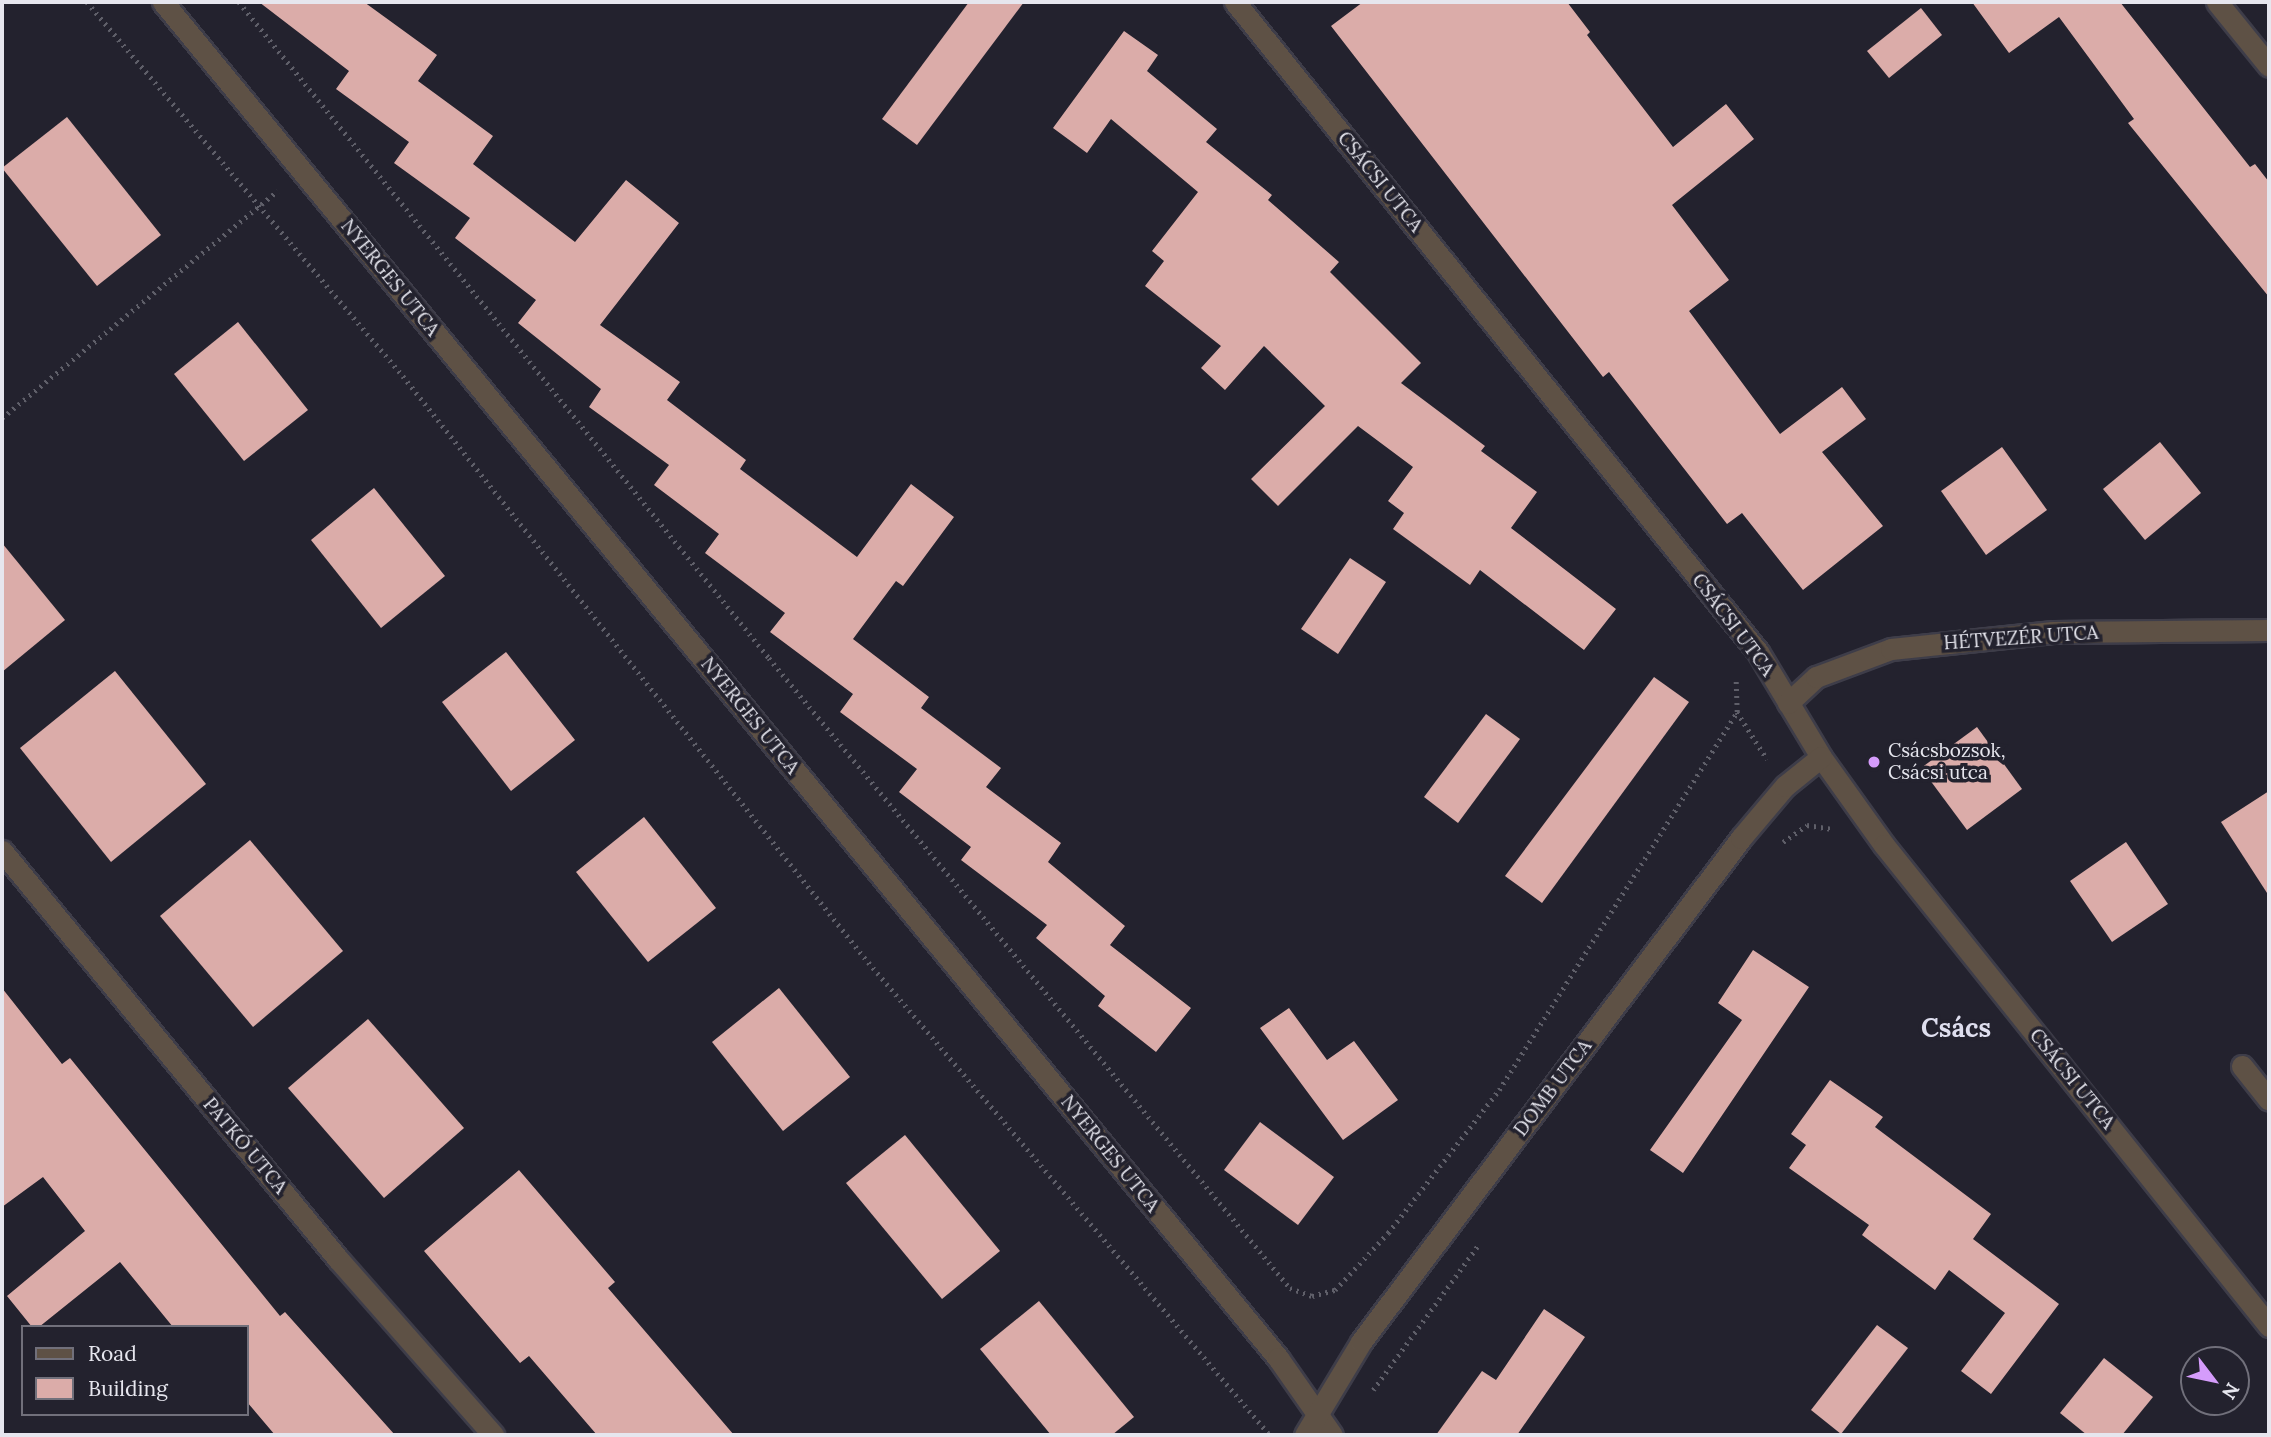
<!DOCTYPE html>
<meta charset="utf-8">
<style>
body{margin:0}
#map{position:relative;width:2271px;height:1437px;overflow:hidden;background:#23222e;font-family:Lora,serif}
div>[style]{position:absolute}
.building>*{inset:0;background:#dbaca9}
.path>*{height:4.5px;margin-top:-2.25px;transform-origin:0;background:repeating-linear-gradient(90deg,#5f5f69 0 2px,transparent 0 7px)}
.roads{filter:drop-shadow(2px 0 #3e3d49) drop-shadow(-2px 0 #3e3d49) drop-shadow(0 2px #3e3d49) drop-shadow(0 -2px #3e3d49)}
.minor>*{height:21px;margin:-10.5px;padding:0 10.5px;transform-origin:10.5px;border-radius:10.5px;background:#5e5145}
.dots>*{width:19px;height:19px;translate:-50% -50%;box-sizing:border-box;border:4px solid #23222e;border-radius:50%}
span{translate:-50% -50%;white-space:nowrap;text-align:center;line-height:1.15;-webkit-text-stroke:7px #23222e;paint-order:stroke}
.street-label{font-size:19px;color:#e6e6ee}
.poi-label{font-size:19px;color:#e6e6ee}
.left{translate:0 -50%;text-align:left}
.district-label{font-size:26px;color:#dedeee;font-weight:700}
.frame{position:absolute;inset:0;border:4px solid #e6e6ee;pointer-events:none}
.legend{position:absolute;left:21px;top:1325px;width:228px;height:91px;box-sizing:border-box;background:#23222e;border:2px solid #71707b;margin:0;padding:9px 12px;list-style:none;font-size:21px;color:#e6e6ee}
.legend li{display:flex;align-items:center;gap:14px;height:35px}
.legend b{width:35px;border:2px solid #71707b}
.north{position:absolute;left:2180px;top:1346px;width:70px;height:70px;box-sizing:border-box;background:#23222e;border:2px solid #71707b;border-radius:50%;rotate:122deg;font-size:19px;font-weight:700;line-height:28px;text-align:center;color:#e6e6ee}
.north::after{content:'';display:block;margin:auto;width:24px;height:32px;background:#d59cfb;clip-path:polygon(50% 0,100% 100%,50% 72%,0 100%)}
</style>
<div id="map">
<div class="building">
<i style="clip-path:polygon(259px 2px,364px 2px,437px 55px,418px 81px,493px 136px,473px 164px,575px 242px,626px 180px,679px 223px,600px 325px,680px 382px,667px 400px,746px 460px,740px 469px,857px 557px,911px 484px,954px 517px,903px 586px,896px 581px,853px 639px,929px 697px,921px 708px,1001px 768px,986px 787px,1061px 843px,1048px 862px,1125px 926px,1110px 945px,1191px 1008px,1156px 1052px,1098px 1006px,1105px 996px,1036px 938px,1047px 925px,961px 860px,971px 847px,899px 792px,917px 769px,840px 712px,853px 694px,770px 632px,785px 613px,705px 553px,719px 534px,654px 485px,669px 465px,589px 407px,601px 389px,518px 323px,536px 300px,455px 238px,470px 218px,394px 163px,409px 142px,336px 89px,349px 71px)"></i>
<i style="clip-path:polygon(969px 2px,1024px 2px,917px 145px,882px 119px)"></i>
<i style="clip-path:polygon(1363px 2px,1567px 2px,1590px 32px,1587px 35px,1673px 147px,1726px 104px,1754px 139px,1672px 205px,1729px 280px,1689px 311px,1780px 434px,1842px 387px,1866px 419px,1822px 452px,1883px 526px,1803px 590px,1742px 513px,1727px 524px,1609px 372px,1603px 377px,1331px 26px)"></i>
<i style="clip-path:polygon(1972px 2px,2120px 2px,2250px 167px,2255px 164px,2269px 182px,2269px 297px,2128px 123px,2134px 119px,2059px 17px,2009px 53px)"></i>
<i style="clip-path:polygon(1921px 8px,1942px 35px,1889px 78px,1867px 51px)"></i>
<i style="clip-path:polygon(1124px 31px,1158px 55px,1147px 71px,1217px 129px,1206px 142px,1272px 195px,1268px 200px,1339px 262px,1330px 272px,1421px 363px,1401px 383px,1485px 446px,1481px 451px,1537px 492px,1511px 528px,1616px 609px,1584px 650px,1480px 570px,1470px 585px,1393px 529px,1404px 513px,1388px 501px,1413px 467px,1358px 426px,1278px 506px,1251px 479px,1325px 406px,1264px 346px,1225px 390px,1201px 368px,1221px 346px,1145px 286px,1164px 261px,1152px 251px,1198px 192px,1111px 119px,1087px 153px,1053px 128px)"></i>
<i style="clip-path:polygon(67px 117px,161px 235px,97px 286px,2px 168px)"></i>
<i style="clip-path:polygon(238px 322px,308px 410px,244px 461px,174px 374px)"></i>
<i style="clip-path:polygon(2160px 442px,2201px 493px,2145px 540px,2103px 489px)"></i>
<i style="clip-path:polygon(2002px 447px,2047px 510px,1986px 555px,1941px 491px)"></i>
<i style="clip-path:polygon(374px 488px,445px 576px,381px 628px,311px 540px)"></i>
<i style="clip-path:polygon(2px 543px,65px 620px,2px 672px)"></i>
<i style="clip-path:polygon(1350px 558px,1386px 582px,1338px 654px,1301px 629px)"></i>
<i style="clip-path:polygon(506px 652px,575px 740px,511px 791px,442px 702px)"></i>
<i style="clip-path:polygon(115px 671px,206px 784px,111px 862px,20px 748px)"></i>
<i style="clip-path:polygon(1654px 677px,1689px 702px,1542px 903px,1505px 876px)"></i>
<i style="clip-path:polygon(1486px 714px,1520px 739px,1458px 823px,1424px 797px)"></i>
<i style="clip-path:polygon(1977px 727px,2022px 789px,1967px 830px,1921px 768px)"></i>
<i style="clip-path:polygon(2269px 791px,2269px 896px,2221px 822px)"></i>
<i style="clip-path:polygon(644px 817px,716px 908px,648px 962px,576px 872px)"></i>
<i style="clip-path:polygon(250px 840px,343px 951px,253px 1027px,160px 916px)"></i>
<i style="clip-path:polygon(2126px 842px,2168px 904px,2112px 942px,2070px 881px)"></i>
<i style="clip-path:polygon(1753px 950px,1809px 987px,1683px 1173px,1650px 1150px,1742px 1020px,1718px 1003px)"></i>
<i style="clip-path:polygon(2px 988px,62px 1064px,70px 1058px,280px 1316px,285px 1312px,395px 1435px,275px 1435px,247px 1402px,247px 1327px,173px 1327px,120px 1262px,39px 1327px,32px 1327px,7px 1296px,85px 1231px,43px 1177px,2px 1207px)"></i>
<i style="clip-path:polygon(779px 988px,850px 1077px,783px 1131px,712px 1042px)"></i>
<i style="clip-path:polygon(1289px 1008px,1327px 1060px,1354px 1041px,1398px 1100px,1343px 1140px,1260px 1028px)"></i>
<i style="clip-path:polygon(368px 1019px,464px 1128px,384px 1198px,288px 1088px)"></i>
<i style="clip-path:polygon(1830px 1080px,1883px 1117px,1875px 1127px,1991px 1214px,1973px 1239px,2059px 1304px,1991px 1394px,1961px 1371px,2005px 1313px,1949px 1270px,1935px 1290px,1862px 1235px,1869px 1225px,1789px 1168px,1806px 1145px,1791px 1134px)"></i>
<i style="clip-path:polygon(1260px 1122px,1334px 1177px,1298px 1225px,1224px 1170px)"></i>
<i style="clip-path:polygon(905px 1135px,1000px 1251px,942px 1299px,846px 1183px)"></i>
<i style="clip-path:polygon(519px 1170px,615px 1282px,608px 1288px,734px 1435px,597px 1435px,529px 1356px,520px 1363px,424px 1251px)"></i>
<i style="clip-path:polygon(1039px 1301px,1134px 1417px,1112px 1435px,1051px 1435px,980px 1349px)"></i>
<i style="clip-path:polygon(1544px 1309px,1585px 1337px,1517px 1435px,1436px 1435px,1482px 1371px,1496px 1380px)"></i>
<i style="clip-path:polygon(1877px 1325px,1908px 1348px,1841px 1434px,1811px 1410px)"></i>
<i style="clip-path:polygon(2104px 1358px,2153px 1397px,2122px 1435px,2087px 1435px,2060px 1413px)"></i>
</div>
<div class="path">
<i style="left:87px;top:2px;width:490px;rotate:49.8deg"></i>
<i style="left:403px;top:376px;width:742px;rotate:51.57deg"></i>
<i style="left:864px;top:957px;width:627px;rotate:49.66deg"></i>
<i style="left:239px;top:2px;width:843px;rotate:51.06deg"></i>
<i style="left:769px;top:658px;width:818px;rotate:50.41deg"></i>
<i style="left:1290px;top:1288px;width:23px;rotate:20deg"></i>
<i style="left:1312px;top:1296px;width:24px;rotate:-15deg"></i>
<i style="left:1335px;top:1290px;width:78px;rotate:-47.1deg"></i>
<i style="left:1388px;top:1233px;width:181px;rotate:-52.2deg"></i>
<i style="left:1499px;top:1090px;width:447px;rotate:-57.8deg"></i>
<i style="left:1737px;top:712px;width:32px;rotate:-92deg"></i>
<i style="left:2px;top:418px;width:357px;rotate:-39.5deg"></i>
<i style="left:1737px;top:712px;width:56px;rotate:57.4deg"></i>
<i style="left:1783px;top:842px;width:29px;rotate:-35deg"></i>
<i style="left:1807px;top:825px;width:24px;rotate:9deg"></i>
<i style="left:1373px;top:1390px;width:180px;rotate:-54deg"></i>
</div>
<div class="roads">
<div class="minor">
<i style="left:163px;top:2px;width:1756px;rotate:50.57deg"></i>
<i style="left:1278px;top:1358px;width:94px;rotate:55deg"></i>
<i style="left:1235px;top:2px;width:834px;rotate:51.18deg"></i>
<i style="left:1758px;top:652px;width:122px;rotate:59deg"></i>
<i style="left:1821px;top:757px;width:108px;rotate:54.4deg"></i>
<i style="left:1884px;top:845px;width:616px;rotate:51.33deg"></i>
<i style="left:2217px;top:2px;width:82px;rotate:50.9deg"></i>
<i style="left:1788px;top:703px;width:38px;rotate:-43deg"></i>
<i style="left:1816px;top:677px;width:80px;rotate:-20.5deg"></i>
<i style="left:1891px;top:649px;width:163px;rotate:-6deg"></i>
<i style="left:2053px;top:632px;width:216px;rotate:-0.5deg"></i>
<i style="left:2px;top:851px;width:529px;rotate:50.53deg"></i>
<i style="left:338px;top:1259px;width:235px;rotate:48.6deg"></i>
<i style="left:2242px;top:1066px;width:43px;rotate:51.5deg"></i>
<i style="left:1305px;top:1435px;width:109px;rotate:-58.9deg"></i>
<i style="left:1361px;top:1342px;width:631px;rotate:-52.98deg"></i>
<i style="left:1741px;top:838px;width:68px;rotate:-49.8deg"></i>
<i style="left:1785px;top:786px;width:46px;rotate:-38.9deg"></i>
</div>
</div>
<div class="dots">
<i style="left:1874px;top:762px;background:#d59cfb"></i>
</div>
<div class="street-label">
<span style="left:1380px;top:182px;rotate:51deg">CSÁCSI UTCA</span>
<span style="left:390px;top:278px;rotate:51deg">NYERGES UTCA</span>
<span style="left:1733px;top:625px;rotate:53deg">CSÁCSI UTCA</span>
<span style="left:2021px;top:638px;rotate:-4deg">HÉTVEZÉR UTCA</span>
<span style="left:750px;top:716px;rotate:51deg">NYERGES UTCA</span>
<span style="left:2072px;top:1079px;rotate:51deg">CSÁCSI UTCA</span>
<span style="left:1553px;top:1088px;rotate:-53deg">DOMB UTCA</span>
<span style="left:245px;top:1146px;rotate:50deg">PATKÓ UTCA</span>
<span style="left:1110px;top:1154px;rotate:51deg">NYERGES UTCA</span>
</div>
<div class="poi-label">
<span class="left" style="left:1888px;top:762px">Csácsbozsok,<br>Csácsi utca</span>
</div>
<div class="district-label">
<span style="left:1956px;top:1028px">Csács</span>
</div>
<div class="frame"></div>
<ul class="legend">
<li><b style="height:9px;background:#5e5145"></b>Road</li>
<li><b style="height:19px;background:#dbaca9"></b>Building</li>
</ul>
<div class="north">N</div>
</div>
